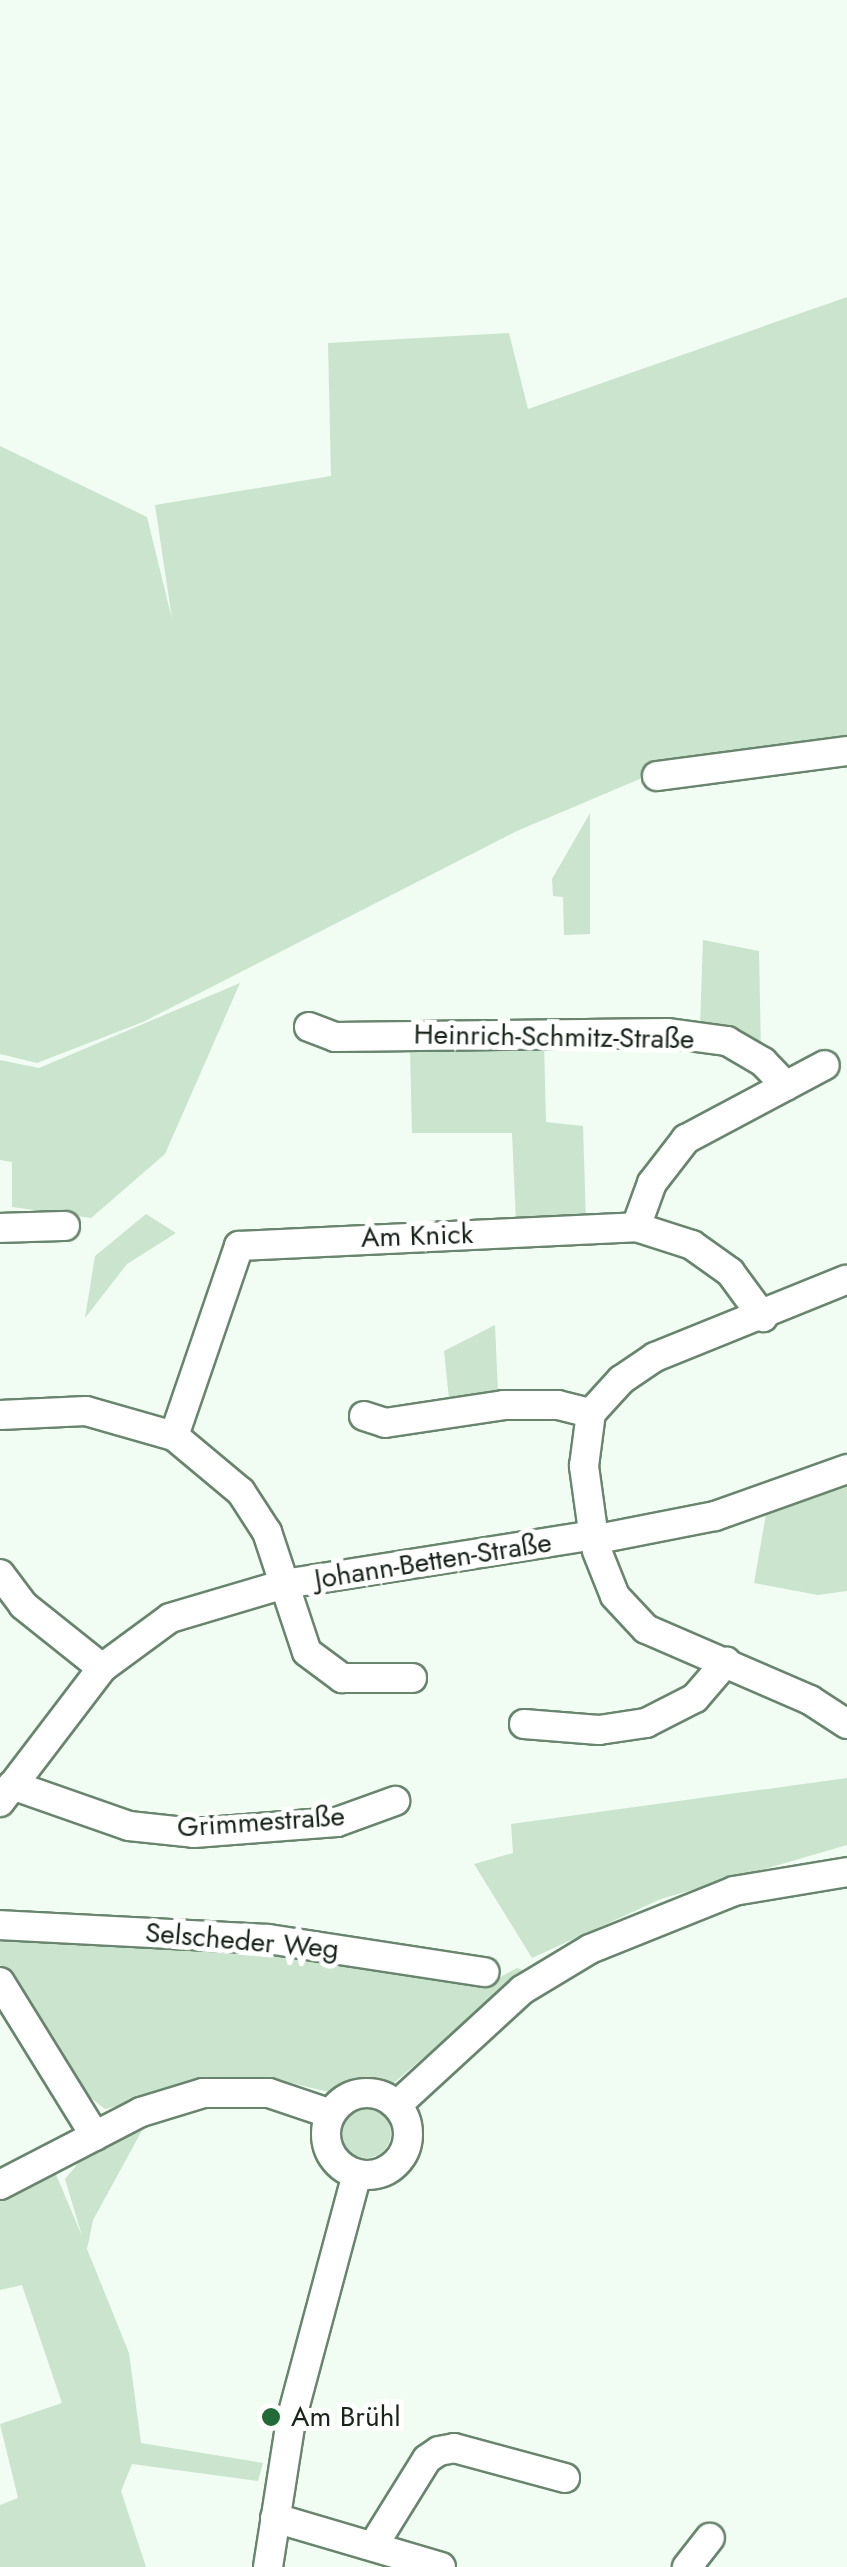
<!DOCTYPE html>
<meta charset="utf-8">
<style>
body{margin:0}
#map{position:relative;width:847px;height:2567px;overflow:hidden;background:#f1fdf3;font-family:Jost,sans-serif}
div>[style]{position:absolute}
.green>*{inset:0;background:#cae4ce}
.round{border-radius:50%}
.roads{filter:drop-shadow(2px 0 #69856e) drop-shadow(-2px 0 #69856e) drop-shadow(0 2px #69856e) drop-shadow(0 -2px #69856e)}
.minor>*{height:28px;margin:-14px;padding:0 14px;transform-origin:14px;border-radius:14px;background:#fff}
.minor>.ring{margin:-14px;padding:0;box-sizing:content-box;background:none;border:28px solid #fff;border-radius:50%}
.dots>*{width:28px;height:28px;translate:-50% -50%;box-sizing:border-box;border:5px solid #fff;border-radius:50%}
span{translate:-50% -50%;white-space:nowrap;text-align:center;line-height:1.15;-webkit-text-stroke:10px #fff;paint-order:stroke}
.street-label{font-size:28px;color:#18241a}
.poi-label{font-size:28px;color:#18241a}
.left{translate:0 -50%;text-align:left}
</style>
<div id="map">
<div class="green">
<i style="clip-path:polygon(847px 297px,847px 747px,649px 775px,517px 831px,143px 1022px,37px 1063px,0 1054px,0 446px,147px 517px,172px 619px,155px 505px,331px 476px,328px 343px,509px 333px,528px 409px)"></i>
<i style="clip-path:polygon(590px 813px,590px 934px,564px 935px,563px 897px,553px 896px,552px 879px)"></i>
<i style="clip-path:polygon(703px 940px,759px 951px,761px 1054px,700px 1026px)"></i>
<i style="clip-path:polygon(240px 983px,165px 1154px,91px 1218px,12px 1207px,12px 1162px,0 1160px,0 1060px,39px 1068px)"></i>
<i style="clip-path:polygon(544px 1044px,546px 1122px,583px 1126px,586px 1221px,516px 1223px,512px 1133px,412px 1133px,410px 1049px)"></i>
<i style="clip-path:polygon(146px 1214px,176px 1233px,127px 1264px,85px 1318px,95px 1256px)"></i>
<i style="clip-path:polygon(495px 1325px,498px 1391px,449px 1399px,444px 1351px)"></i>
<i style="clip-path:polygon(847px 1484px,847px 1591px,818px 1595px,754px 1583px,766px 1514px)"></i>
<i style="clip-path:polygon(847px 1778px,847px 1845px,661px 1899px,532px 1958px,474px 1864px,513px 1853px,511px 1824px)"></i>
<i style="clip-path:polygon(0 1937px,243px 1949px,491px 1982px,517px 1968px,525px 1971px,389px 2087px,337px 2094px,279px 2080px,217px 2081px,105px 2109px,87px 2095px,18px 1982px,0 1965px)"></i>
<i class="round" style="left:341px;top:2108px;width:50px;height:50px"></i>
<i style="clip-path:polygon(145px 2125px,93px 2220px,87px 2249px,129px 2353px,141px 2443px,263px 2463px,258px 2481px,132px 2464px,121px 2491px,146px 2567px,0 2567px,0 2505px,18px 2498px,0 2424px,62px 2403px,22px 2285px,0 2290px,0 2194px,55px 2172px,82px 2236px,65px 2179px,85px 2155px)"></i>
</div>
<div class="roads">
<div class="minor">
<i style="left:657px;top:776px;width:192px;rotate:-7.5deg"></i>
<i style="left:309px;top:1027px;width:28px;rotate:21deg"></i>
<i style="left:335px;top:1037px;width:332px;rotate:-0.7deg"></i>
<i style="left:667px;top:1033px;width:61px;rotate:7.6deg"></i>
<i style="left:727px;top:1041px;width:42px;rotate:30.3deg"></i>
<i style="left:763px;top:1062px;width:33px;rotate:46deg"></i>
<i style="left:636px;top:1227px;width:47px;rotate:-70deg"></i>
<i style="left:652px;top:1183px;width:56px;rotate:-52.3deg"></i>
<i style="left:686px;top:1139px;width:157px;rotate:-28deg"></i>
<i style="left:0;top:1228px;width:65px;rotate:-1.8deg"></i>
<i style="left:0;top:1415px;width:86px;rotate:-2.7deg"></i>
<i style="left:86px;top:1411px;width:91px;rotate:15.9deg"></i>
<i style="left:174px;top:1436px;width:87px;rotate:39.9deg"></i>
<i style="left:241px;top:1492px;width:48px;rotate:57deg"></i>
<i style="left:267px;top:1532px;width:126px;rotate:71.6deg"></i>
<i style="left:307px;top:1652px;width:44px;rotate:36.6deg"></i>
<i style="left:342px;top:1678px;width:70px"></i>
<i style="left:364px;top:1416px;width:22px;rotate:18deg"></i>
<i style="left:385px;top:1423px;width:120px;rotate:-8.6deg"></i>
<i style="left:504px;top:1405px;width:54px"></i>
<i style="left:558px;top:1405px;width:34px;rotate:14deg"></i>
<i style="left:174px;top:1436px;width:201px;rotate:-71.1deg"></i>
<i style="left:239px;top:1246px;width:397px;rotate:-2.7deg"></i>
<i style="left:636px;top:1227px;width:59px;rotate:17.8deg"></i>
<i style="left:692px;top:1245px;width:47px;rotate:35.4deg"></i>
<i style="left:730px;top:1272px;width:56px;rotate:53.7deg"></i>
<i style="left:592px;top:1524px;width:59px;rotate:-97.9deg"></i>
<i style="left:584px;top:1466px;width:53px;rotate:-82.5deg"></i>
<i style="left:591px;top:1413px;width:45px;rotate:-47.7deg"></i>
<i style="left:621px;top:1380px;width:41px;rotate:-34.1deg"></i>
<i style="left:655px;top:1357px;width:206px;rotate:-22deg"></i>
<i style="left:608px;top:1537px;width:109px;rotate:-11.1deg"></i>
<i style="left:715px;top:1516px;width:140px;rotate:-19.6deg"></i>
<i style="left:597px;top:1551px;width:48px;rotate:68.2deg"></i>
<i style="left:615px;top:1596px;width:45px;rotate:46.8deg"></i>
<i style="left:646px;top:1629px;width:179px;rotate:23.4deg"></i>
<i style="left:810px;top:1700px;width:44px;rotate:33deg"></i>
<i style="left:0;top:1574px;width:39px;rotate:53deg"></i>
<i style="left:23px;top:1605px;width:101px;rotate:38.6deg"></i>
<i style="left:524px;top:1724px;width:75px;rotate:4.6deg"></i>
<i style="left:599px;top:1730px;width:48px;rotate:-8.5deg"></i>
<i style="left:646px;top:1723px;width:55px;rotate:-27deg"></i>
<i style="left:695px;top:1698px;width:48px;rotate:-49.3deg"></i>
<i style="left:12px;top:1785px;width:124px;rotate:19.3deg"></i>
<i style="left:129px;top:1826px;width:65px;rotate:6.1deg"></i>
<i style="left:194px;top:1833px;width:143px;rotate:-4.4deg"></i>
<i style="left:337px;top:1822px;width:62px;rotate:-19.9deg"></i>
<i style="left:0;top:1802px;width:168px;rotate:-52.7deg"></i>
<i style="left:102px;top:1668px;width:84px;rotate:-36.3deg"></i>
<i style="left:170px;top:1618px;width:120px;rotate:-16.5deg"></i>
<i style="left:285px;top:1584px;width:300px;rotate:-9deg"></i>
<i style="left:0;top:1925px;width:268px;rotate:3deg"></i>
<i style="left:268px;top:1939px;width:219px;rotate:8.7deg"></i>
<i style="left:0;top:1982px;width:181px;rotate:58.3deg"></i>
<i class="ring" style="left:326px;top:2093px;width:54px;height:54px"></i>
<i style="left:397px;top:2105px;width:170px;rotate:-42.6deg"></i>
<i style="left:522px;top:1990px;width:79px;rotate:-31.1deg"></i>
<i style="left:590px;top:1949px;width:155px;rotate:-21.9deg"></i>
<i style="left:734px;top:1891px;width:115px;rotate:-9.5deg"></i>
<i style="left:0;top:2185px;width:159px;rotate:-27.4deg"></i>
<i style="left:141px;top:2112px;width:65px;rotate:-17deg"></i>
<i style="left:203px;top:2093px;width:66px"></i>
<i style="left:269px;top:2093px;width:65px;rotate:18.7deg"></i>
<i style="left:275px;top:2518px;width:173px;rotate:16.4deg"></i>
<i style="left:373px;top:2546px;width:102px;rotate:-58.2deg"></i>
<i style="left:427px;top:2459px;width:14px;rotate:-34deg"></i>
<i style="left:439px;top:2451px;width:15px;rotate:-11deg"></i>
<i style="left:454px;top:2448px;width:115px;rotate:15.1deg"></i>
<i style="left:268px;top:2567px;width:149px;rotate:-81.1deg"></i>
<i style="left:291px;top:2420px;width:255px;rotate:-75deg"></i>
<i style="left:687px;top:2567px;width:37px;rotate:-52deg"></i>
</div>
</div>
<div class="dots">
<i style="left:271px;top:2417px;background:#226b38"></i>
</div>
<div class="street-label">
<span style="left:554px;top:1037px;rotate:1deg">Heinrich-Schmitz-Straße</span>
<span style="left:417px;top:1236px;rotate:-2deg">Am Knick</span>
<span style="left:433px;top:1561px;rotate:-9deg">Johann-Betten-Straße</span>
<span style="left:261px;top:1822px;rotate:-4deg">Grimmestraße</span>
<span style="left:242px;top:1941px;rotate:5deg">Selscheder Weg</span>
</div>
<div class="poi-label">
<span class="left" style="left:291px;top:2417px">Am Brühl</span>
</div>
</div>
